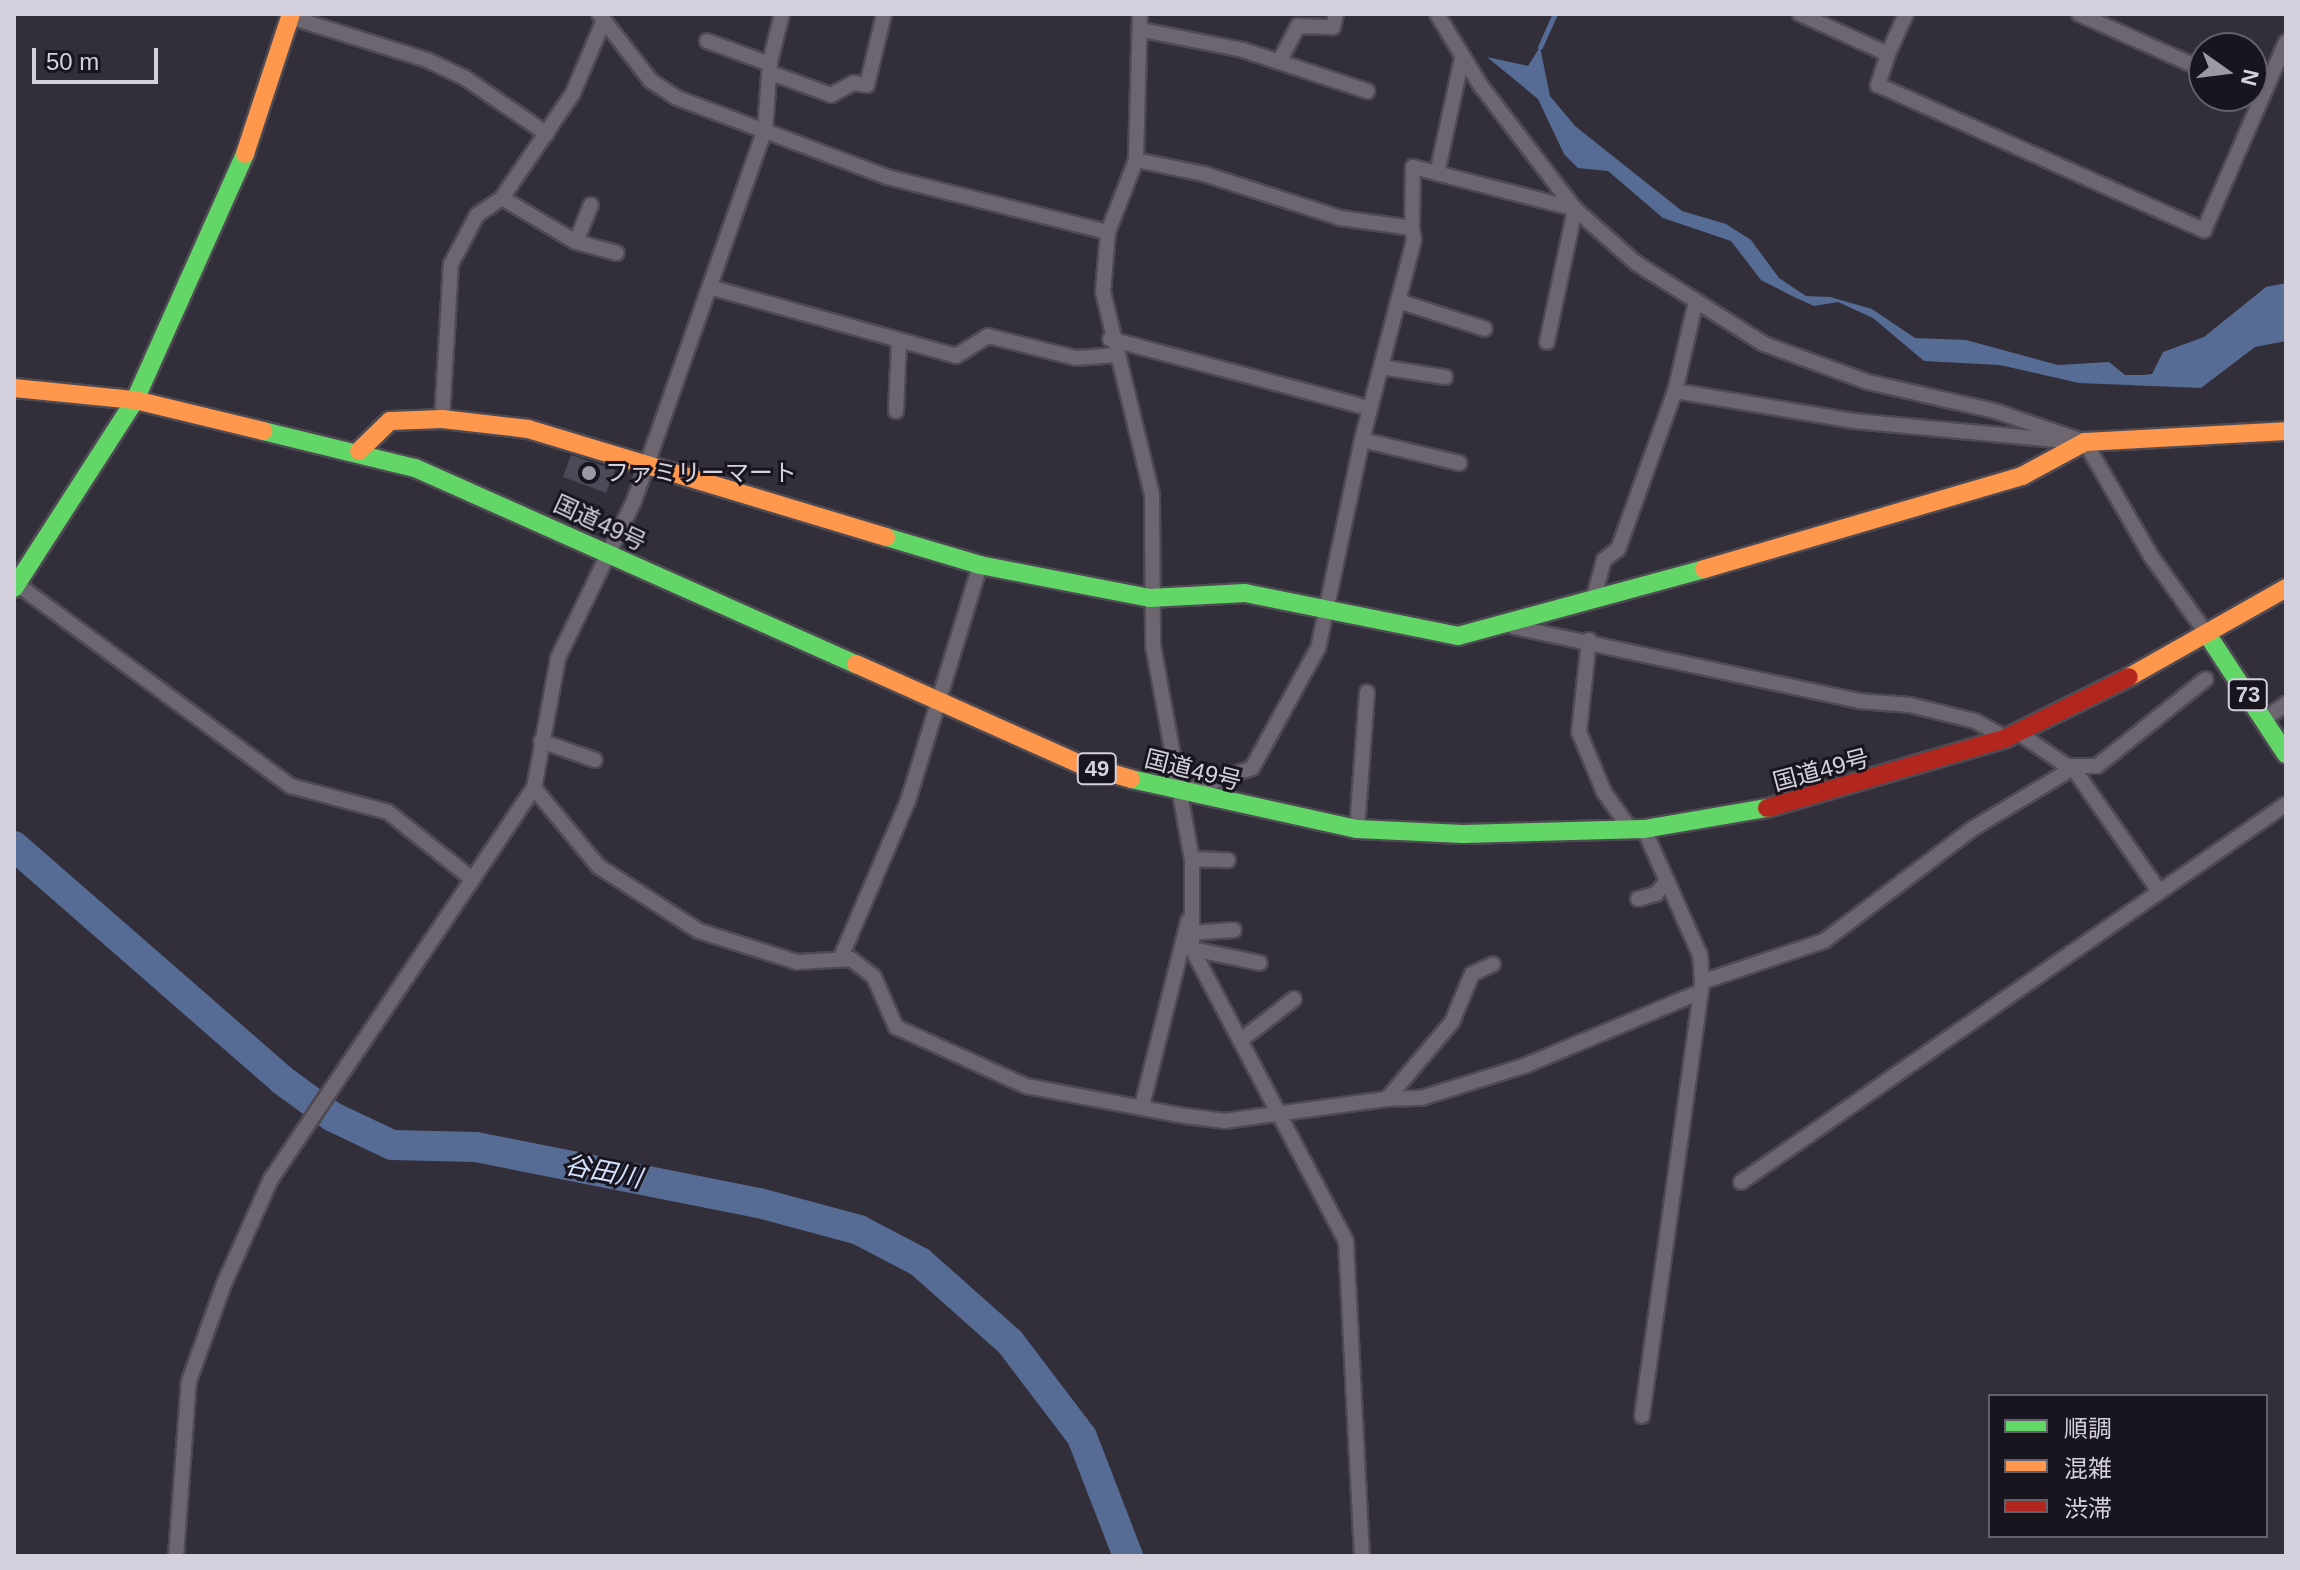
<!DOCTYPE html>
<meta charset="utf-8">
<style>
body{margin:0}
#map{position:relative;width:2300px;height:1570px;overflow:hidden;background:#332f3a;font-family:Helvetica,"Noto Sans JP",sans-serif}
div>[style]{position:absolute}
.water>*{inset:0;background:#566c94}
.stream>*{height:5px;margin:-2.5px;padding:0 2.5px;transform-origin:2.5px;border-radius:2.5px;background:#566c94}
.river>*{height:30px;margin:-15px;padding:0 15px;transform-origin:15px;border-radius:15px;background:#566c94}
.building>*{inset:0;background:#4c4a58}
.roads{filter:drop-shadow(2px 0 #4e4a53) drop-shadow(-2px 0 #4e4a53) drop-shadow(0 2px #4e4a53) drop-shadow(0 -2px #4e4a53)}
.street>*{height:14px;margin:-7px;padding:0 7px;transform-origin:7px;border-radius:7px;background:#6d6570}
.fast>*{height:18px;margin:-9px;padding:0 9px;transform-origin:9px;border-radius:9px;background:#63d668}
.slow>*{height:18px;margin:-9px;padding:0 9px;transform-origin:9px;border-radius:9px;background:#ff974d}
.jam>*{height:18px;margin:-9px;padding:0 9px;transform-origin:9px;border-radius:9px;background:#b3261e}
.dots>*{width:22px;height:22px;translate:-50% -50%;box-sizing:border-box;border:4px solid #18151e;border-radius:50%}
span{translate:-50% -50%;white-space:nowrap;text-align:center;line-height:1.15;-webkit-text-stroke:6px #18151e;paint-order:stroke}
.shield-label span{padding:2px 6px;background:#18151e;border:2px solid;border-radius:6px;-webkit-text-stroke-width:0}
.shield-label{font-size:22px;color:#d5d0de;font-weight:700}
.poi-label{font-size:24px;color:#d5d0de}
.left{translate:0 -50%;text-align:left}
.street-label{font-size:24px;color:#d5d0de}
.water-label{font-size:26px;color:#d2e1fd;font-style:italic}
.frame{position:absolute;inset:0;border:16px solid #d5d0de;pointer-events:none}
.legend{position:absolute;left:1988px;top:1394px;width:280px;height:144px;box-sizing:border-box;background:#18151e;border:2px solid #64606b;margin:0;padding:10px 14px;list-style:none;font-size:24px;color:#d5d0de}
.legend li{display:flex;align-items:center;gap:16px;height:40px}
.legend b{width:40px;border:2px solid #64606b}
.north{position:absolute;left:2188px;top:32px;width:80px;height:80px;box-sizing:border-box;background:#18151e;border:2px solid #64606b;border-radius:50%;rotate:104deg;font-size:22px;font-weight:700;line-height:32px;text-align:center;color:#d5d0de}
.north::after{content:'';display:block;margin:auto;width:28px;height:36px;background:#9c98a5;clip-path:polygon(50% 0,100% 100%,50% 72%,0 100%)}
.scale{position:absolute;left:32px;top:48px;width:126px;height:36px;box-sizing:border-box;border:4px solid #d5d0de;border-top:0;padding-left:10px;font-size:24px;line-height:28px;white-space:nowrap;color:#d5d0de;-webkit-text-stroke:6px #18151e;paint-order:stroke}
</style>
<div id="map">
<div class="water">
<i style="clip-path:polygon(1540px 47px,1550px 96px,1575px 126px,1682px 211px,1726px 224px,1751px 240px,1779px 278px,1806px 296px,1830px 297px,1872px 309px,1915px 338px,1966px 340px,2058px 365px,2109px 362px,2125px 375px,2144px 375px,2152px 374px,2163px 352px,2204px 337px,2266px 287px,2286px 283px,2286px 341px,2255px 347px,2201px 388px,2079px 383px,2000px 365px,1924px 361px,1873px 318px,1838px 302px,1814px 306px,1794px 297px,1761px 280px,1731px 241px,1663px 218px,1608px 171px,1578px 168px,1564px 154px,1538px 99px,1487px 57px,1528px 66px)"></i>
</div>
<div class="stream">
<i style="left:1540px;top:47px;width:36px;rotate:-66deg"></i>
</div>
<div class="river">
<i style="left:14px;top:846px;width:356px;rotate:41.1deg"></i>
<i style="left:282px;top:1080px;width:63px;rotate:36deg"></i>
<i style="left:333px;top:1117px;width:65px;rotate:25.4deg"></i>
<i style="left:392px;top:1145px;width:84px;rotate:1.4deg"></i>
<i style="left:476px;top:1147px;width:288px;rotate:11.2deg"></i>
<i style="left:759px;top:1203px;width:104px;rotate:15.1deg"></i>
<i style="left:859px;top:1230px;width:69px;rotate:27.7deg"></i>
<i style="left:920px;top:1262px;width:120px;rotate:41.6deg"></i>
<i style="left:1010px;top:1342px;width:119px;rotate:52.8deg"></i>
<i style="left:1082px;top:1437px;width:128px;rotate:68.9deg"></i>
</div>
<div class="building">
<i style="clip-path:polygon(571px 455px,615px 470px,606px 493px,563px 477px)"></i>
</div>
<div class="roads">
<div class="street">
<i style="left:599px;top:14px;width:85px;rotate:52.2deg"></i>
<i style="left:651px;top:81px;width:31px;rotate:33deg"></i>
<i style="left:677px;top:98px;width:224px;rotate:20.6deg"></i>
<i style="left:887px;top:177px;width:228px;rotate:14deg"></i>
<i style="left:1140px;top:14px;width:146px;rotate:91.6deg"></i>
<i style="left:1136px;top:160px;width:77px;rotate:111.3deg"></i>
<i style="left:1108px;top:232px;width:60px;rotate:94.8deg"></i>
<i style="left:1103px;top:292px;width:209px;rotate:76.4deg"></i>
<i style="left:1152px;top:495px;width:150px;rotate:89.6deg"></i>
<i style="left:1153px;top:645px;width:218px;rotate:79.7deg"></i>
<i style="left:1192px;top:859px;width:90px;rotate:90deg"></i>
<i style="left:1192px;top:949px;width:330px;rotate:62.2deg"></i>
<i style="left:1346px;top:1241px;width:315px;rotate:87.1deg"></i>
<i style="left:1437px;top:14px;width:84px;rotate:58.6deg"></i>
<i style="left:1481px;top:86px;width:155px;rotate:52.6deg"></i>
<i style="left:1575px;top:209px;width:81px;rotate:41.5deg"></i>
<i style="left:1636px;top:263px;width:71px;rotate:32.3deg"></i>
<i style="left:1696px;top:301px;width:92px;rotate:103.1deg"></i>
<i style="left:1675px;top:391px;width:168px;rotate:109.8deg"></i>
<i style="left:1618px;top:549px;width:18px;rotate:142deg"></i>
<i style="left:1604px;top:560px;width:41px;rotate:105.4deg"></i>
<i style="left:1800px;top:14px;width:97px;rotate:24.4deg"></i>
<i style="left:1888px;top:54px;width:44px;rotate:-65.8deg"></i>
<i style="left:2079px;top:14px;width:137px;rotate:24.1deg"></i>
<i style="left:290px;top:17px;width:144px;rotate:17.4deg"></i>
<i style="left:427px;top:60px;width:42px;rotate:25.3deg"></i>
<i style="left:465px;top:78px;width:99px;rotate:34.3deg"></i>
<i style="left:1142px;top:30px;width:103px;rotate:11.2deg"></i>
<i style="left:1243px;top:50px;width:131px;rotate:18.3deg"></i>
<i style="left:707px;top:41px;width:67px;rotate:20.1deg"></i>
<i style="left:1888px;top:54px;width:33px;rotate:108deg"></i>
<i style="left:1878px;top:85px;width:357px;rotate:24deg"></i>
<i style="left:2204px;top:230px;width:205px;rotate:-66.4deg"></i>
<i style="left:1279px;top:62px;width:41px;rotate:-62.2deg"></i>
<i style="left:1298px;top:26px;width:35px;rotate:2deg"></i>
<i style="left:1333px;top:27px;width:13px;rotate:-77deg"></i>
<i style="left:771px;top:73px;width:64px;rotate:20.1deg"></i>
<i style="left:831px;top:95px;width:26px;rotate:-28deg"></i>
<i style="left:854px;top:83px;width:13px;rotate:9deg"></i>
<i style="left:867px;top:85px;width:73px;rotate:-76.5deg"></i>
<i style="left:1136px;top:160px;width:69px;rotate:11.6deg"></i>
<i style="left:1204px;top:174px;width:143px;rotate:17.9deg"></i>
<i style="left:1340px;top:218px;width:73px;rotate:7.9deg"></i>
<i style="left:1412px;top:228px;width:12px;rotate:81deg"></i>
<i style="left:1414px;top:240px;width:207px;rotate:104.6deg"></i>
<i style="left:1362px;top:440px;width:213px;rotate:101.9deg"></i>
<i style="left:1318px;top:648px;width:137px;rotate:118.8deg"></i>
<i style="left:1252px;top:768px;width:75px;rotate:160.6deg"></i>
<i style="left:1438px;top:169px;width:114px;rotate:-77.8deg"></i>
<i style="left:502px;top:198px;width:86px;rotate:30.7deg"></i>
<i style="left:576px;top:242px;width:42px;rotate:15deg"></i>
<i style="left:1412px;top:228px;width:61px;rotate:-89.1deg"></i>
<i style="left:1413px;top:167px;width:167px;rotate:14.5deg"></i>
<i style="left:1575px;top:209px;width:136px;rotate:101.9deg"></i>
<i style="left:576px;top:242px;width:40px;rotate:-68deg"></i>
<i style="left:713px;top:288px;width:252px;rotate:15.6deg"></i>
<i style="left:956px;top:356px;width:38px;rotate:-32deg"></i>
<i style="left:988px;top:336px;width:91px;rotate:14deg"></i>
<i style="left:1076px;top:358px;width:39px;rotate:-4deg"></i>
<i style="left:1398px;top:301px;width:91px;rotate:17.8deg"></i>
<i style="left:1696px;top:301px;width:80px;rotate:32.3deg"></i>
<i style="left:1764px;top:344px;width:111px;rotate:20.1deg"></i>
<i style="left:1868px;top:382px;width:130px;rotate:12.9deg"></i>
<i style="left:1995px;top:411px;width:95px;rotate:19deg"></i>
<i style="left:2085px;top:442px;width:132px;rotate:59.9deg"></i>
<i style="left:2151px;top:556px;width:100px;rotate:54.4deg"></i>
<i style="left:1110px;top:339px;width:269px;rotate:14.9deg"></i>
<i style="left:1381px;top:367px;width:65px;rotate:8.9deg"></i>
<i style="left:1675px;top:391px;width:181px;rotate:9.5deg"></i>
<i style="left:1854px;top:421px;width:211px;rotate:5.4deg"></i>
<i style="left:896px;top:411px;width:68px;rotate:-87.5deg"></i>
<i style="left:442px;top:419px;width:155px;rotate:-86.7deg"></i>
<i style="left:451px;top:264px;width:55px;rotate:-62deg"></i>
<i style="left:477px;top:215px;width:30px;rotate:-34deg"></i>
<i style="left:502px;top:198px;width:127px;rotate:-55.9deg"></i>
<i style="left:573px;top:93px;width:79px;rotate:-67deg"></i>
<i style="left:1362px;top:440px;width:100px;rotate:13.3deg"></i>
<i style="left:14px;top:582px;width:344px;rotate:36.4deg"></i>
<i style="left:291px;top:786px;width:100px;rotate:15deg"></i>
<i style="left:388px;top:812px;width:106px;rotate:38.5deg"></i>
<i style="left:1514px;top:627px;width:353px;rotate:12.1deg"></i>
<i style="left:1859px;top:701px;width:51px;rotate:4.5deg"></i>
<i style="left:1910px;top:705px;width:67px;rotate:13.8deg"></i>
<i style="left:1975px;top:721px;width:35px;rotate:29deg"></i>
<i style="left:1589px;top:640px;width:93px;rotate:96.2deg"></i>
<i style="left:1579px;top:732px;width:65px;rotate:67.4deg"></i>
<i style="left:1604px;top:792px;width:47px;rotate:54.6deg"></i>
<i style="left:2265px;top:719px;width:26px;rotate:-36deg"></i>
<i style="left:2017px;top:732px;width:60px;rotate:34.2deg"></i>
<i style="left:2067px;top:766px;width:30px"></i>
<i style="left:2097px;top:766px;width:139px;rotate:-38.6deg"></i>
<i style="left:541px;top:741px;width:57px;rotate:19.4deg"></i>
<i style="left:534px;top:788px;width:101px;rotate:50.6deg"></i>
<i style="left:598px;top:866px;width:120px;rotate:32.8deg"></i>
<i style="left:699px;top:931px;width:103px;rotate:17.6deg"></i>
<i style="left:797px;top:962px;width:54px;rotate:-3.2deg"></i>
<i style="left:851px;top:959px;width:29px;rotate:38deg"></i>
<i style="left:874px;top:977px;width:55px;rotate:66.3deg"></i>
<i style="left:896px;top:1027px;width:143px;rotate:24.4deg"></i>
<i style="left:1026px;top:1086px;width:162px;rotate:10.7deg"></i>
<i style="left:1185px;top:1116px;width:39px;rotate:7deg"></i>
<i style="left:1224px;top:1121px;width:164px;rotate:-7.7deg"></i>
<i style="left:1387px;top:1099px;width:101px;rotate:-49.8deg"></i>
<i style="left:1452px;top:1022px;width:52px;rotate:-67.4deg"></i>
<i style="left:1472px;top:974px;width:23px;rotate:-25deg"></i>
<i style="left:1357px;top:829px;width:137px;rotate:-85.8deg"></i>
<i style="left:1192px;top:859px;width:36px;rotate:2deg"></i>
<i style="left:1638px;top:899px;width:19px;rotate:-16deg"></i>
<i style="left:1656px;top:894px;width:17px;rotate:-50deg"></i>
<i style="left:1190px;top:933px;width:44px;rotate:-3.9deg"></i>
<i style="left:1192px;top:949px;width:69px;rotate:11.6deg"></i>
<i style="left:841px;top:957px;width:170px;rotate:-66.8deg"></i>
<i style="left:908px;top:801px;width:247px;rotate:-73deg"></i>
<i style="left:1702px;top:982px;width:129px;rotate:-18.6deg"></i>
<i style="left:1824px;top:941px;width:186px;rotate:-37.1deg"></i>
<i style="left:1972px;top:829px;width:118px;rotate:-31.1deg"></i>
<i style="left:2073px;top:768px;width:150px;rotate:55deg"></i>
<i style="left:1241px;top:1040px;width:67px;rotate:-37.7deg"></i>
<i style="left:1387px;top:1099px;width:34px;rotate:-2deg"></i>
<i style="left:1421px;top:1098px;width:108px;rotate:-17.3deg"></i>
<i style="left:1524px;top:1066px;width:191px;rotate:-22.8deg"></i>
<i style="left:1142px;top:1106px;width:191px;rotate:-76deg"></i>
<i style="left:1741px;top:1182px;width:663px;rotate:-34.74deg"></i>
<i style="left:1642px;top:1416px;width:438px;rotate:-82.1deg"></i>
<i style="left:1702px;top:982px;width:27px;rotate:-94deg"></i>
<i style="left:1700px;top:955px;width:138px;rotate:-114deg"></i>
<i style="left:176px;top:1556px;width:175px;rotate:-85.8deg"></i>
<i style="left:189px;top:1381px;width:103px;rotate:-70.2deg"></i>
<i style="left:224px;top:1284px;width:115px;rotate:-65.9deg"></i>
<i style="left:271px;top:1179px;width:471px;rotate:-56.1deg"></i>
<i style="left:534px;top:788px;width:132px;rotate:-79.5deg"></i>
<i style="left:558px;top:658px;width:174px;rotate:-64.2deg"></i>
<i style="left:634px;top:501px;width:394px;rotate:-70.6deg"></i>
<i style="left:765px;top:129px;width:67px;rotate:-85.7deg"></i>
<i style="left:770px;top:62px;width:49px;rotate:-76deg"></i>
</div>
<div class="fast">
<i style="left:263px;top:431px;width:156px;rotate:13.7deg"></i>
<i style="left:415px;top:468px;width:483px;rotate:24deg"></i>
<i style="left:886px;top:537px;width:98px;rotate:16.6deg"></i>
<i style="left:980px;top:565px;width:173px;rotate:11deg"></i>
<i style="left:1150px;top:598px;width:95px;rotate:-3deg"></i>
<i style="left:1245px;top:593px;width:217px;rotate:11.4deg"></i>
<i style="left:1458px;top:636px;width:255px;rotate:-15.2deg"></i>
<i style="left:14px;top:588px;width:224px;rotate:-57.2deg"></i>
<i style="left:135px;top:400px;width:269px;rotate:-65.9deg"></i>
<i style="left:2209px;top:637px;width:140px;rotate:56.7deg"></i>
<i style="left:1131px;top:779px;width:231px;rotate:12.5deg"></i>
<i style="left:1357px;top:829px;width:106px;rotate:2.7deg"></i>
<i style="left:1463px;top:834px;width:181px;rotate:-1.6deg"></i>
<i style="left:1644px;top:829px;width:125px;rotate:-9.7deg"></i>
</div>
<div class="slow">
<i style="left:245px;top:154px;width:147px;rotate:-71.8deg"></i>
<i style="left:14px;top:388px;width:122px;rotate:5.7deg"></i>
<i style="left:135px;top:400px;width:132px;rotate:13.6deg"></i>
<i style="left:359px;top:451px;width:43px;rotate:-44.1deg"></i>
<i style="left:390px;top:421px;width:52px;rotate:-2.2deg"></i>
<i style="left:442px;top:419px;width:87px;rotate:6.6deg"></i>
<i style="left:528px;top:429px;width:374px;rotate:16.8deg"></i>
<i style="left:1704px;top:569px;width:331px;rotate:-16.3deg"></i>
<i style="left:2022px;top:476px;width:72px;rotate:-28.4deg"></i>
<i style="left:2085px;top:442px;width:201px;rotate:-3.1deg"></i>
<i style="left:856px;top:664px;width:245px;rotate:24.1deg"></i>
<i style="left:1080px;top:764px;width:53px;rotate:16.4deg"></i>
<i style="left:2129px;top:677px;width:180px;rotate:-29.5deg"></i>
</div>
<div class="jam">
<i style="left:1767px;top:808px;width:249px;rotate:-16.3deg"></i>
<i style="left:2006px;top:738px;width:137px;rotate:-26.4deg"></i>
</div>
</div>
<div class="dots">
<i style="left:589px;top:473px;background:#9c98a5"></i>
</div>
<div class="shield-label">
<span style="left:2248px;top:695px">73</span>
<span style="left:1097px;top:769px">49</span>
</div>
<div class="poi-label">
<span class="left" style="left:605px;top:473px">ファミリーマート</span>
</div>
<div class="street-label">
<span style="left:600px;top:523px;rotate:25deg">国道49号</span>
<span style="left:1193px;top:770px;rotate:14deg">国道49号</span>
<span style="left:1821px;top:770px;rotate:-15deg">国道49号</span>
</div>
<div class="water-label">
<span style="left:603px;top:1172px;rotate:11deg">谷田川</span>
</div>
<div class="frame"></div>
<ul class="legend">
<li><b style="height:10px;background:#63d668"></b>順調</li>
<li><b style="height:10px;background:#ff974d"></b>混雑</li>
<li><b style="height:10px;background:#b3261e"></b>渋滞</li>
</ul>
<div class="north">N</div>
<div class="scale">50 m</div>
</div>
